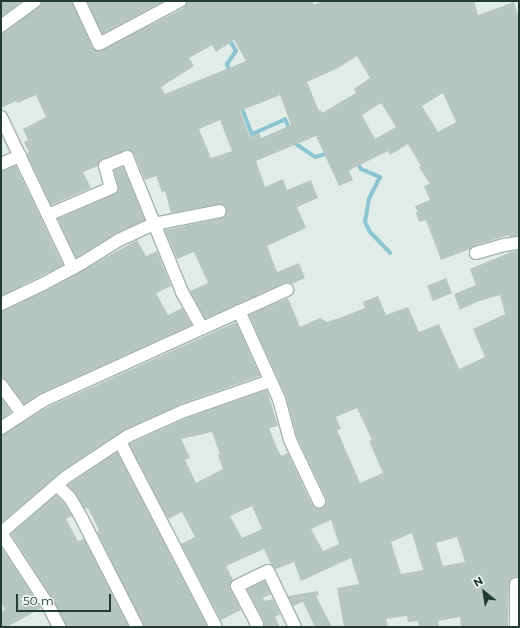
<!DOCTYPE html>
<style>
body{margin:0}
#map{position:relative;width:520px;height:628px;overflow:hidden;background:#e1ebe7;font-family:Montserrat,sans-serif}
div>[style]{position:absolute}
.stream>*{height:4px;margin:-2px;padding:0 2px;transform-origin:2px;border-radius:2px;background:#8ac5d0}
.building>*{inset:0;background:#b7c6c0}
.roads{filter:drop-shadow(1px 0 #a4b3ae) drop-shadow(-1px 0 #a4b3ae) drop-shadow(0 1px #a4b3ae) drop-shadow(0 -1px #a4b3ae)}
.minor>*{height:12px;margin:-6px;padding:0 6px;transform-origin:6px;border-radius:6px;background:#fff}
span{translate:-50% -50%;white-space:nowrap;text-align:center;line-height:1.15;-webkit-text-stroke:3px #f2f8f5;paint-order:stroke}
.frame{position:absolute;inset:0;border:2px solid #223c35;pointer-events:none}
.north{position:absolute;left:464px;top:572px;width:40px;height:40px;-webkit-text-stroke:3px #f2f8f5;paint-order:stroke;rotate:330deg;font-size:11px;font-weight:700;line-height:16px;text-align:center;color:#223c35}
.north::after{content:'';display:block;margin:auto;width:14px;height:18px;background:#223c35;clip-path:polygon(50% 0,100% 100%,50% 72%,0 100%)}
.scale{position:absolute;left:16px;top:594px;width:95px;height:18px;box-sizing:border-box;border:2px solid #223c35;border-top:0;padding-left:5px;font-size:12px;line-height:14px;white-space:nowrap;color:#223c35;-webkit-text-stroke:3px #f2f8f5;paint-order:stroke}
</style>
<div id="map">
<div class="stream">
<i style="left:229px;top:39px;width:14px;rotate:60deg"></i>
<i style="left:236px;top:51px;width:16px;rotate:125deg"></i>
<i style="left:227px;top:64px;width:9px;rotate:72deg"></i>
<i style="left:241px;top:106px;width:30px;rotate:69deg"></i>
<i style="left:252px;top:134px;width:36px;rotate:-24deg"></i>
<i style="left:285px;top:119px;width:12px;rotate:66deg"></i>
<i style="left:294px;top:140px;width:4px;rotate:63deg"></i>
<i style="left:296px;top:144px;width:23px;rotate:34deg"></i>
<i style="left:315px;top:157px;width:15px;rotate:-16deg"></i>
<i style="left:357px;top:162px;width:8px;rotate:60deg"></i>
<i style="left:361px;top:169px;width:21px;rotate:23deg"></i>
<i style="left:380px;top:177px;width:25px;rotate:117deg"></i>
<i style="left:369px;top:199px;width:23px;rotate:100deg"></i>
<i style="left:365px;top:222px;width:11px;rotate:63deg"></i>
<i style="left:370px;top:232px;width:29px;rotate:46deg"></i>
</div>
<div class="building">
<i style="clip-path:polygon(1px 1px,22px 1px,1px 17px)"></i>
<i style="clip-path:polygon(evenodd,42px 1px,72px 1px,92px 47px,99px 51px,184px 8px,187px 1px,312px 1px,314px 5px,322px 1px,474px 1px,478px 15px,514px 2px,519px 19px,519px 236px,509px 237px,509px 235px,474px 246px,470px 249px,441px 260px,426px 220px,419px 222px,416px 213px,418px 212px,415px 206px,430px 200px,424px 186px,430px 184px,419px 167px,421px 166px,408px 144px,390px 155px,388px 151px,352px 169px,349px 171px,353px 180px,339px 186px,316px 136px,256px 161px,265px 187px,283px 179px,287px 190px,311px 180px,318px 198px,297px 207px,306px 228px,267px 246px,277px 272px,299px 263px,305px 278px,291px 284px,284px 283px,205px 319px,190px 291px,208px 283px,194px 252px,177px 259px,165px 230px,222px 218px,227px 213px,225px 206px,219px 204px,171px 213px,165px 191px,162px 192px,156px 176px,145px 180px,134px 154px,128px 150px,102px 159px,98px 166px,83px 172px,91px 188px,51px 205px,27px 154px,29px 152px,24px 142px,28px 140px,23px 129px,46px 117px,36px 95px,18px 103px,16px 101px,1px 108px,1px 33px,5px 32px,39px 7px,42px 1px,234px 40px,246px 61px,165px 94px,161px 87px,194px 66px,189px 58px,212px 45px,216px 52px,234px 40px,42px 1px,357px 56px,370px 78px,354px 89px,356px 93px,322px 113px,321px 110px,319px 111px,307px 82px,338px 68px,357px 56px,42px 1px,443px 93px,456px 122px,438px 132px,422px 106px,443px 93px,42px 1px,280px 95px,291px 125px,261px 138px,259px 133px,250px 137px,240px 111px,280px 95px,42px 1px,381px 103px,396px 127px,375px 139px,362px 115px,381px 103px,42px 1px,220px 120px,232px 151px,211px 158px,199px 129px,220px 120px)"></i>
<i style="clip-path:polygon(87px 1px,164px 1px,102px 34px)"></i>
<i style="clip-path:polygon(16px 166px,63px 265px,1px 296px,1px 171px)"></i>
<i style="clip-path:polygon(123px 167px,145px 220px,115px 234px,76px 258px,58px 219px,117px 193px,118px 186px,114px 170px)"></i>
<i style="clip-path:polygon(137px 240px,146px 256px,157px 251px,171px 286px,156px 293px,168px 315px,182px 308px,192px 325px,41px 393px,24px 404px,7px 381px,1px 378px,1px 311px,46px 291px)"></i>
<i style="clip-path:polygon(evenodd,519px 251px,519px 577px,512px 578px,509px 584px,508px 627px,461px 627px,460px 617px,438px 621px,439px 627px,419px 627px,418px 621px,408px 622px,407px 616px,386px 619px,388px 627px,344px 627px,337px 588px,359px 584px,351px 558px,301px 581px,294px 562px,276px 569px,271px 564px,264px 549px,226px 566px,233px 580px,230px 585px,230px 589px,241px 610px,221px 620px,181px 544px,195px 537px,182px 512px,168px 519px,129px 444px,187px 418px,267px 390px,278px 426px,269px 428px,277px 448px,281px 456px,288px 453px,312px 505px,318px 508px,323px 508px,326px 502px,326px 498px,297px 437px,286px 396px,249px 315px,288px 298px,300px 327px,320px 318px,327px 322px,342px 317px,365px 308px,363px 302px,378px 296px,386px 315px,408px 307px,419px 332px,439px 324px,459px 369px,485px 357px,473px 329px,505px 314px,500px 295px,479px 301px,460px 310px,454px 294px,476px 285px,470px 269px,511px 252px,519px 251px,357px 408px,372px 440px,369px 441px,383px 473px,360px 483px,337px 430px,341px 429px,336px 417px,357px 408px,519px 251px,212px 432px,220px 454px,218px 455px,223px 469px,196px 483px,185px 460px,190px 458px,181px 439px,212px 432px,519px 251px,252px 506px,262px 529px,242px 538px,230px 516px,252px 506px,519px 251px,331px 520px,339px 544px,323px 551px,311px 529px,331px 520px,519px 251px,412px 533px,423px 570px,401px 574px,391px 542px,412px 533px,519px 251px,457px 537px,465px 562px,443px 566px,436px 543px,457px 537px)"></i>
<i style="clip-path:polygon(446px 278px,452px 293px,433px 301px,427px 286px)"></i>
<i style="clip-path:polygon(236px 322px,260px 376px,181px 404px,124px 430px,62px 471px,1px 523px,1px 435px,48px 407px)"></i>
<i style="clip-path:polygon(1px 398px,11px 412px,1px 419px)"></i>
<i style="clip-path:polygon(117px 452px,207px 626px,144px 627px,97px 532px,99px 530px,88px 508px,85px 509px,76px 494px,68px 485px)"></i>
<i style="clip-path:polygon(56px 495px,64px 503px,72px 516px,66px 519px,78px 541px,84px 539px,129px 627px,66px 627px,54px 601px,11px 534px)"></i>
<i style="clip-path:polygon(1px 547px,41px 608px,7px 627px,1px 627px,1px 612px,5px 610px,1px 601px)"></i>
<i style="clip-path:polygon(265px 581px,271px 594px,263px 598px,264px 601px,273px 599px,280px 614px,275px 617px,280px 627px,264px 627px,264px 621px,247px 589px)"></i>
<i style="clip-path:polygon(318px 591px,319px 595px,316px 596px,332px 627px,315px 627px,303px 602px,293px 606px,288px 596px)"></i>
</div>
<div class="roads">
<div class="minor">
<i style="left:79px;top:1px;width:47px;rotate:65.1deg"></i>
<i style="left:99px;top:44px;width:92px;rotate:-28deg"></i>
<i style="left:1px;top:26px;width:42px;rotate:-36.3deg"></i>
<i style="left:1px;top:117px;width:167px;rotate:64.5deg"></i>
<i style="left:1px;top:164px;width:21px;rotate:-23deg"></i>
<i style="left:48px;top:215px;width:69px;rotate:-23.2deg"></i>
<i style="left:111px;top:188px;width:23px;rotate:-105deg"></i>
<i style="left:105px;top:166px;width:24px;rotate:-22deg"></i>
<i style="left:127px;top:157px;width:146px;rotate:67.8deg"></i>
<i style="left:182px;top:292px;width:41px;rotate:60.9deg"></i>
<i style="left:476px;top:253px;width:29px;rotate:-16deg"></i>
<i style="left:504px;top:245px;width:15px;rotate:-8deg"></i>
<i style="left:1px;top:304px;width:47px;rotate:-25.5deg"></i>
<i style="left:43px;top:284px;width:44px;rotate:-28.3deg"></i>
<i style="left:82px;top:263px;width:44px;rotate:-31.9deg"></i>
<i style="left:119px;top:240px;width:38px;rotate:-25deg"></i>
<i style="left:154px;top:224px;width:67px;rotate:-11.1deg"></i>
<i style="left:239px;top:311px;width:97px;rotate:65.6deg"></i>
<i style="left:279px;top:399px;width:42px;rotate:75deg"></i>
<i style="left:290px;top:440px;width:68px;rotate:64.6deg"></i>
<i style="left:1px;top:385px;width:36px;rotate:54deg"></i>
<i style="left:1px;top:428px;width:51px;rotate:-33.1deg"></i>
<i style="left:44px;top:400px;width:267px;rotate:-24.4deg"></i>
<i style="left:120px;top:442px;width:208px;rotate:62.6deg"></i>
<i style="left:57px;top:485px;width:18px;rotate:45deg"></i>
<i style="left:70px;top:498px;width:24px;rotate:60deg"></i>
<i style="left:82px;top:519px;width:121px;rotate:63deg"></i>
<i style="left:2px;top:532px;width:84px;rotate:-40.7deg"></i>
<i style="left:66px;top:477px;width:74px;rotate:-33.5deg"></i>
<i style="left:128px;top:436px;width:61px;rotate:-24.1deg"></i>
<i style="left:184px;top:411px;width:91px;rotate:-19.2deg"></i>
<i style="left:1px;top:533px;width:86px;rotate:56.9deg"></i>
<i style="left:48px;top:605px;width:25px;rotate:63deg"></i>
<i style="left:516px;top:584px;width:43px;rotate:90deg"></i>
<i style="left:256px;top:627px;width:3px;rotate:-72deg"></i>
<i style="left:257px;top:624px;width:43px;rotate:-117.8deg"></i>
<i style="left:237px;top:586px;width:34px;rotate:-26deg"></i>
<i style="left:268px;top:571px;width:62px;rotate:64.3deg"></i>
</div>
</div>
<div class="frame"></div>
<div class="north">N</div>
<div class="scale">50 m</div>
</div>
